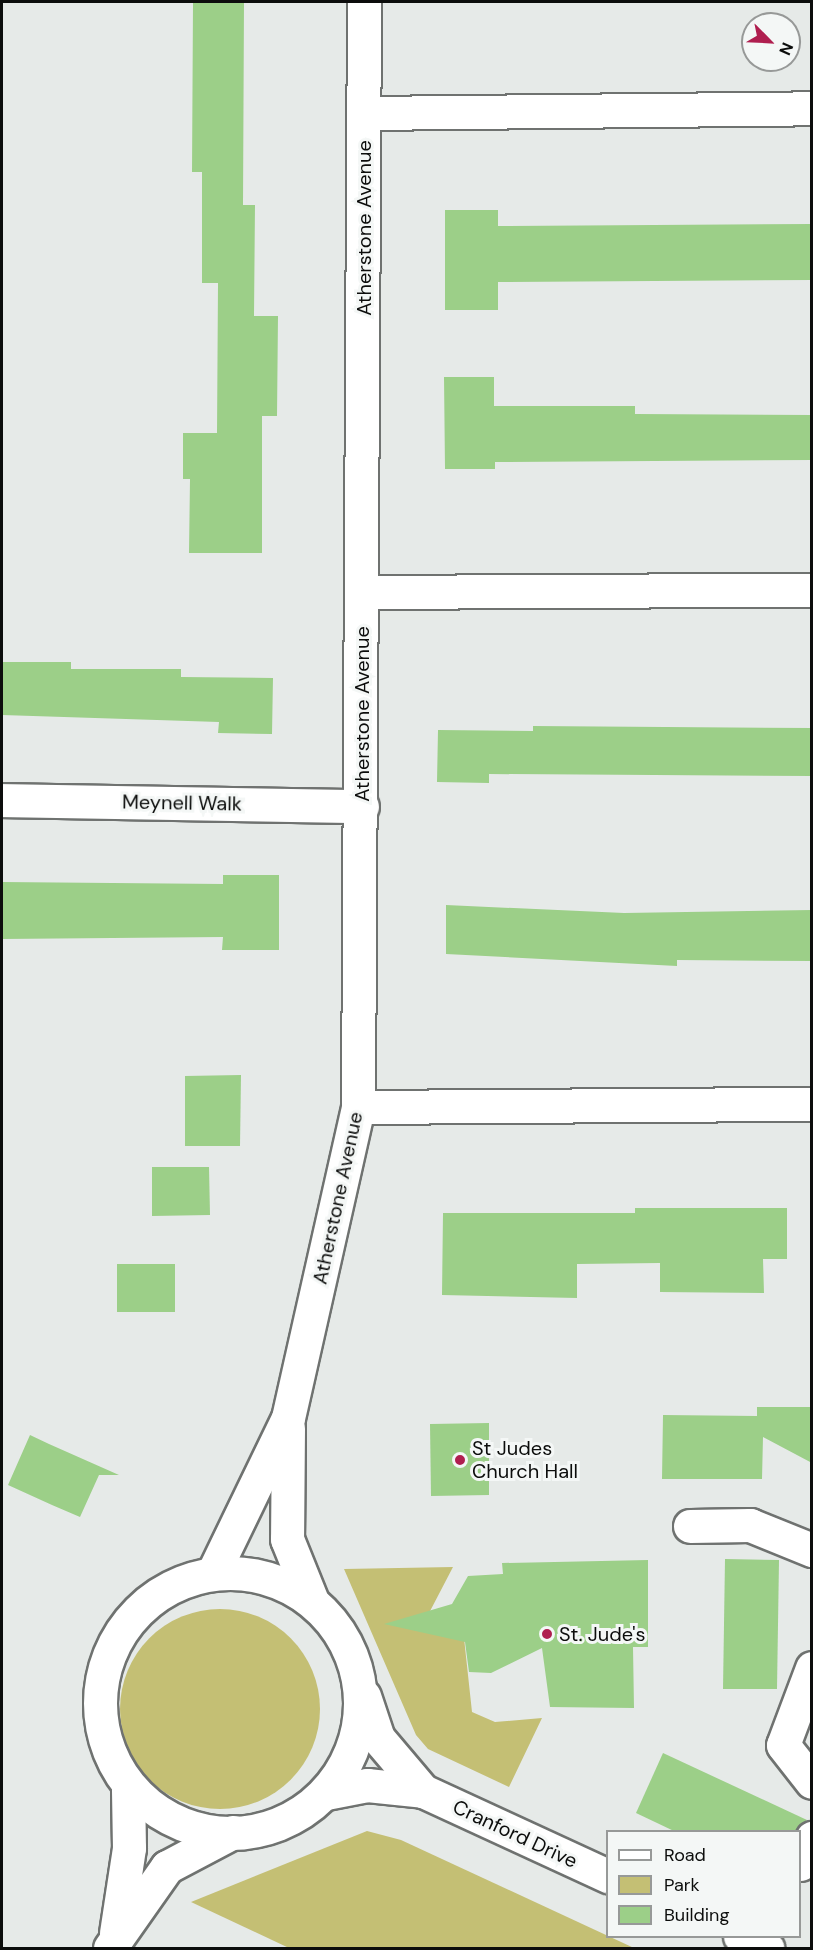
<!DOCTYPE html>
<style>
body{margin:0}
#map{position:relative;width:813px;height:1950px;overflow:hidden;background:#e6eae8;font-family:"DM Sans",sans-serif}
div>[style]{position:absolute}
.green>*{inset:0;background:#c4bf74}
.round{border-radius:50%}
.building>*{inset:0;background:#9ccf88}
.roads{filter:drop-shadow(2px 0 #6f7270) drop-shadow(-2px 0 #6f7270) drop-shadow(0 2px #6f7270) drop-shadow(0 -2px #6f7270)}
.street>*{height:33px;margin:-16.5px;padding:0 16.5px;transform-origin:16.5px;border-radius:16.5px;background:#fff}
.secondary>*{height:33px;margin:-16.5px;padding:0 16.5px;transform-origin:16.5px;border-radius:16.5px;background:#fff}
.secondary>.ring{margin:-16.5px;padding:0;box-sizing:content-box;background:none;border:33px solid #fff;border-radius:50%}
.dots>*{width:16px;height:16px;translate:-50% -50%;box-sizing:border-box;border:3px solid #f4f7f6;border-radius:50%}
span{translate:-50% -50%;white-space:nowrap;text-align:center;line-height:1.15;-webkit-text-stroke:6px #f4f7f6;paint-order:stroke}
.street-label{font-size:20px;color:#0c0d0c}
.poi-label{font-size:20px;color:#0c0d0c}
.left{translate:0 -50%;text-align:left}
.frame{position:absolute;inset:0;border:3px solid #0c0d0c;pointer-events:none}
.legend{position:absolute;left:606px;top:1830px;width:195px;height:108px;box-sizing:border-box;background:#f4f7f6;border:2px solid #979998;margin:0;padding:8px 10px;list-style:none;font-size:18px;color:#0c0d0c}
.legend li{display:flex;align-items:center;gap:12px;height:30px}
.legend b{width:30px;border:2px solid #979998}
.north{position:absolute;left:741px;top:12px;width:60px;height:60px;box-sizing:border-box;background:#f4f7f6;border:2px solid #979998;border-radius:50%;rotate:114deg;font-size:16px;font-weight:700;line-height:24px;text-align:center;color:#0c0d0c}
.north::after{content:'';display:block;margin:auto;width:21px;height:27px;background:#af1e4f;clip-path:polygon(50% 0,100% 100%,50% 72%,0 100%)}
</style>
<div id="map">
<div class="green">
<i style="clip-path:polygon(453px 1567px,428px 1615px,464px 1638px,472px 1712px,495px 1722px,542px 1718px,509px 1787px,428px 1749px,416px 1735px,344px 1569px)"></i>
<i class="round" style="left:120px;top:1609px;width:200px;height:200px"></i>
<i style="clip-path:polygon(367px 1831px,401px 1840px,634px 1948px,289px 1948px,191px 1902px)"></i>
</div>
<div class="building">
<i style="clip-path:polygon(193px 2px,244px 2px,243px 205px,255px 205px,254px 316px,278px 316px,277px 416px,262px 416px,262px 553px,189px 553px,190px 479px,183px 479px,183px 433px,217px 433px,218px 283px,202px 283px,202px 172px,192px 172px)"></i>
<i style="clip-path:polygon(445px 210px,498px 210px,498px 226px,812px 224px,812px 280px,498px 282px,498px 310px,445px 310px)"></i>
<i style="clip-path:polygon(444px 377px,494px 377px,494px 406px,635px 406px,635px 414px,812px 415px,812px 460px,495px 462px,495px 469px,445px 469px)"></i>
<i style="clip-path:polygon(2px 662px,71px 662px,71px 669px,181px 669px,181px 677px,273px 678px,272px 734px,218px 733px,219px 722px,2px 715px)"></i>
<i style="clip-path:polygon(533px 726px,812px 728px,812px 776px,489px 774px,489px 783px,437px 782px,438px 730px,533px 731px)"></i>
<i style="clip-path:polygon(223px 875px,279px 875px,279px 950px,222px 950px,223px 937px,2px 939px,2px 882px,223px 884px)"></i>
<i style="clip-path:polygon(446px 905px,624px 913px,812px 910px,812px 961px,677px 960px,677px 966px,446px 954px)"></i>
<i style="clip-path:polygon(241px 1075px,240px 1146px,185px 1146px,185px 1076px)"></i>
<i style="clip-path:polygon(152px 1167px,209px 1167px,210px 1215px,152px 1216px)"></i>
<i style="clip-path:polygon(635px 1208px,787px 1208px,787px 1259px,763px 1259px,764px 1293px,660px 1292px,660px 1263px,577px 1264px,577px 1298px,442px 1295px,443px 1213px,635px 1213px)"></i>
<i style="clip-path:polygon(117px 1264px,175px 1264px,175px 1312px,117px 1312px)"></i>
<i style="clip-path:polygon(757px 1407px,812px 1407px,812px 1463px,763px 1437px,762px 1479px,662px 1479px,663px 1415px,757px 1416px)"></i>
<i style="clip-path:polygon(489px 1423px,489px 1495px,431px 1496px,430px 1424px)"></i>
<i style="clip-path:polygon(30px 1435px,49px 1444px,119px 1475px,99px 1475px,80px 1517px,52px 1505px,8px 1485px)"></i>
<i style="clip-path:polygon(725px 1559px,779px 1560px,777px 1689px,723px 1689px)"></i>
<i style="clip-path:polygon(648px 1560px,648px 1647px,633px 1647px,634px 1708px,550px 1707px,542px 1648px,491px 1673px,469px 1672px,465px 1642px,384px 1624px,452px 1604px,468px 1576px,503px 1574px,502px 1563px)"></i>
<i style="clip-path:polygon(663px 1753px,807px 1820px,794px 1832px,676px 1832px,636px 1813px)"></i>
</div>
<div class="roads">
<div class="street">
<i style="left:364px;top:113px;width:448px;rotate:-0.6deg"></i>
<i style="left:363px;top:592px;width:449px;rotate:-0.3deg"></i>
<i style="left:2px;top:800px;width:360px;rotate:1deg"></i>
<i style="left:358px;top:1107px;width:454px;rotate:-0.4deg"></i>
<i style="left:690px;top:1526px;width:60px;rotate:-1deg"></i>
<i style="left:750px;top:1525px;width:67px;rotate:22deg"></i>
<i style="left:812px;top:1668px;width:82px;rotate:110.6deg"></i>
<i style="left:783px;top:1745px;width:47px;rotate:51.9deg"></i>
<i style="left:800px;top:1864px;width:29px;rotate:-65deg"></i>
</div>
<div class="secondary">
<i style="left:288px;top:1428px;width:111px;rotate:90.5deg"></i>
<i style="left:287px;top:1539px;width:67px;rotate:68deg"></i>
<i style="left:213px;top:1573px;width:172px;rotate:-64.2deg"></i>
<i style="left:288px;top:1418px;width:319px;rotate:-77.3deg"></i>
<i style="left:358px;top:1107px;width:1105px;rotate:-89.69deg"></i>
<i class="ring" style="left:100px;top:1573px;width:227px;height:227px"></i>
<i style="left:364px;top:1696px;width:44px;rotate:71.6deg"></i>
<i style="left:378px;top:1738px;width:70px;rotate:49.7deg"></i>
<i style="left:326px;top:1793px;width:42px;rotate:-11deg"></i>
<i style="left:367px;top:1785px;width:56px;rotate:6.1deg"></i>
<i style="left:423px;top:1791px;width:204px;rotate:24.7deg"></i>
<i style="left:116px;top:1933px;width:86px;rotate:-81.3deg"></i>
<i style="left:129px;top:1848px;width:59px;rotate:-91deg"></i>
<i style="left:740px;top:1936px;width:30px;rotate:24deg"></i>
<i style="left:110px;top:1948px;width:99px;rotate:-54.9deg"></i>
<i style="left:167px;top:1867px;width:75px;rotate:-27.9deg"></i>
</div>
</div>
<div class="dots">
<i style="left:460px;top:1460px;background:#af1e4f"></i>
<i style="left:547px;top:1634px;background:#af1e4f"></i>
</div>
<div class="street-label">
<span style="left:364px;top:228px;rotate:-90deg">Atherstone Avenue</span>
<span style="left:362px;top:714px;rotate:-90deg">Atherstone Avenue</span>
<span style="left:182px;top:803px;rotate:1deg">Meynell Walk</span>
<span style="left:338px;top:1198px;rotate:-78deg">Atherstone Avenue</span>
<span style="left:515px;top:1834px;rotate:25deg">Cranford Drive</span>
</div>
<div class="poi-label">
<span class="left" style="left:472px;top:1460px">St Judes<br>Church Hall</span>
<span class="left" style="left:559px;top:1634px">St. Jude's</span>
</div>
<div class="frame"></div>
<ul class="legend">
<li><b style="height:8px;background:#fff"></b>Road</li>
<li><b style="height:16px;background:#c4bf74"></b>Park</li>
<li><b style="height:16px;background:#9ccf88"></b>Building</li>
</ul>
<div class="north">N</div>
</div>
